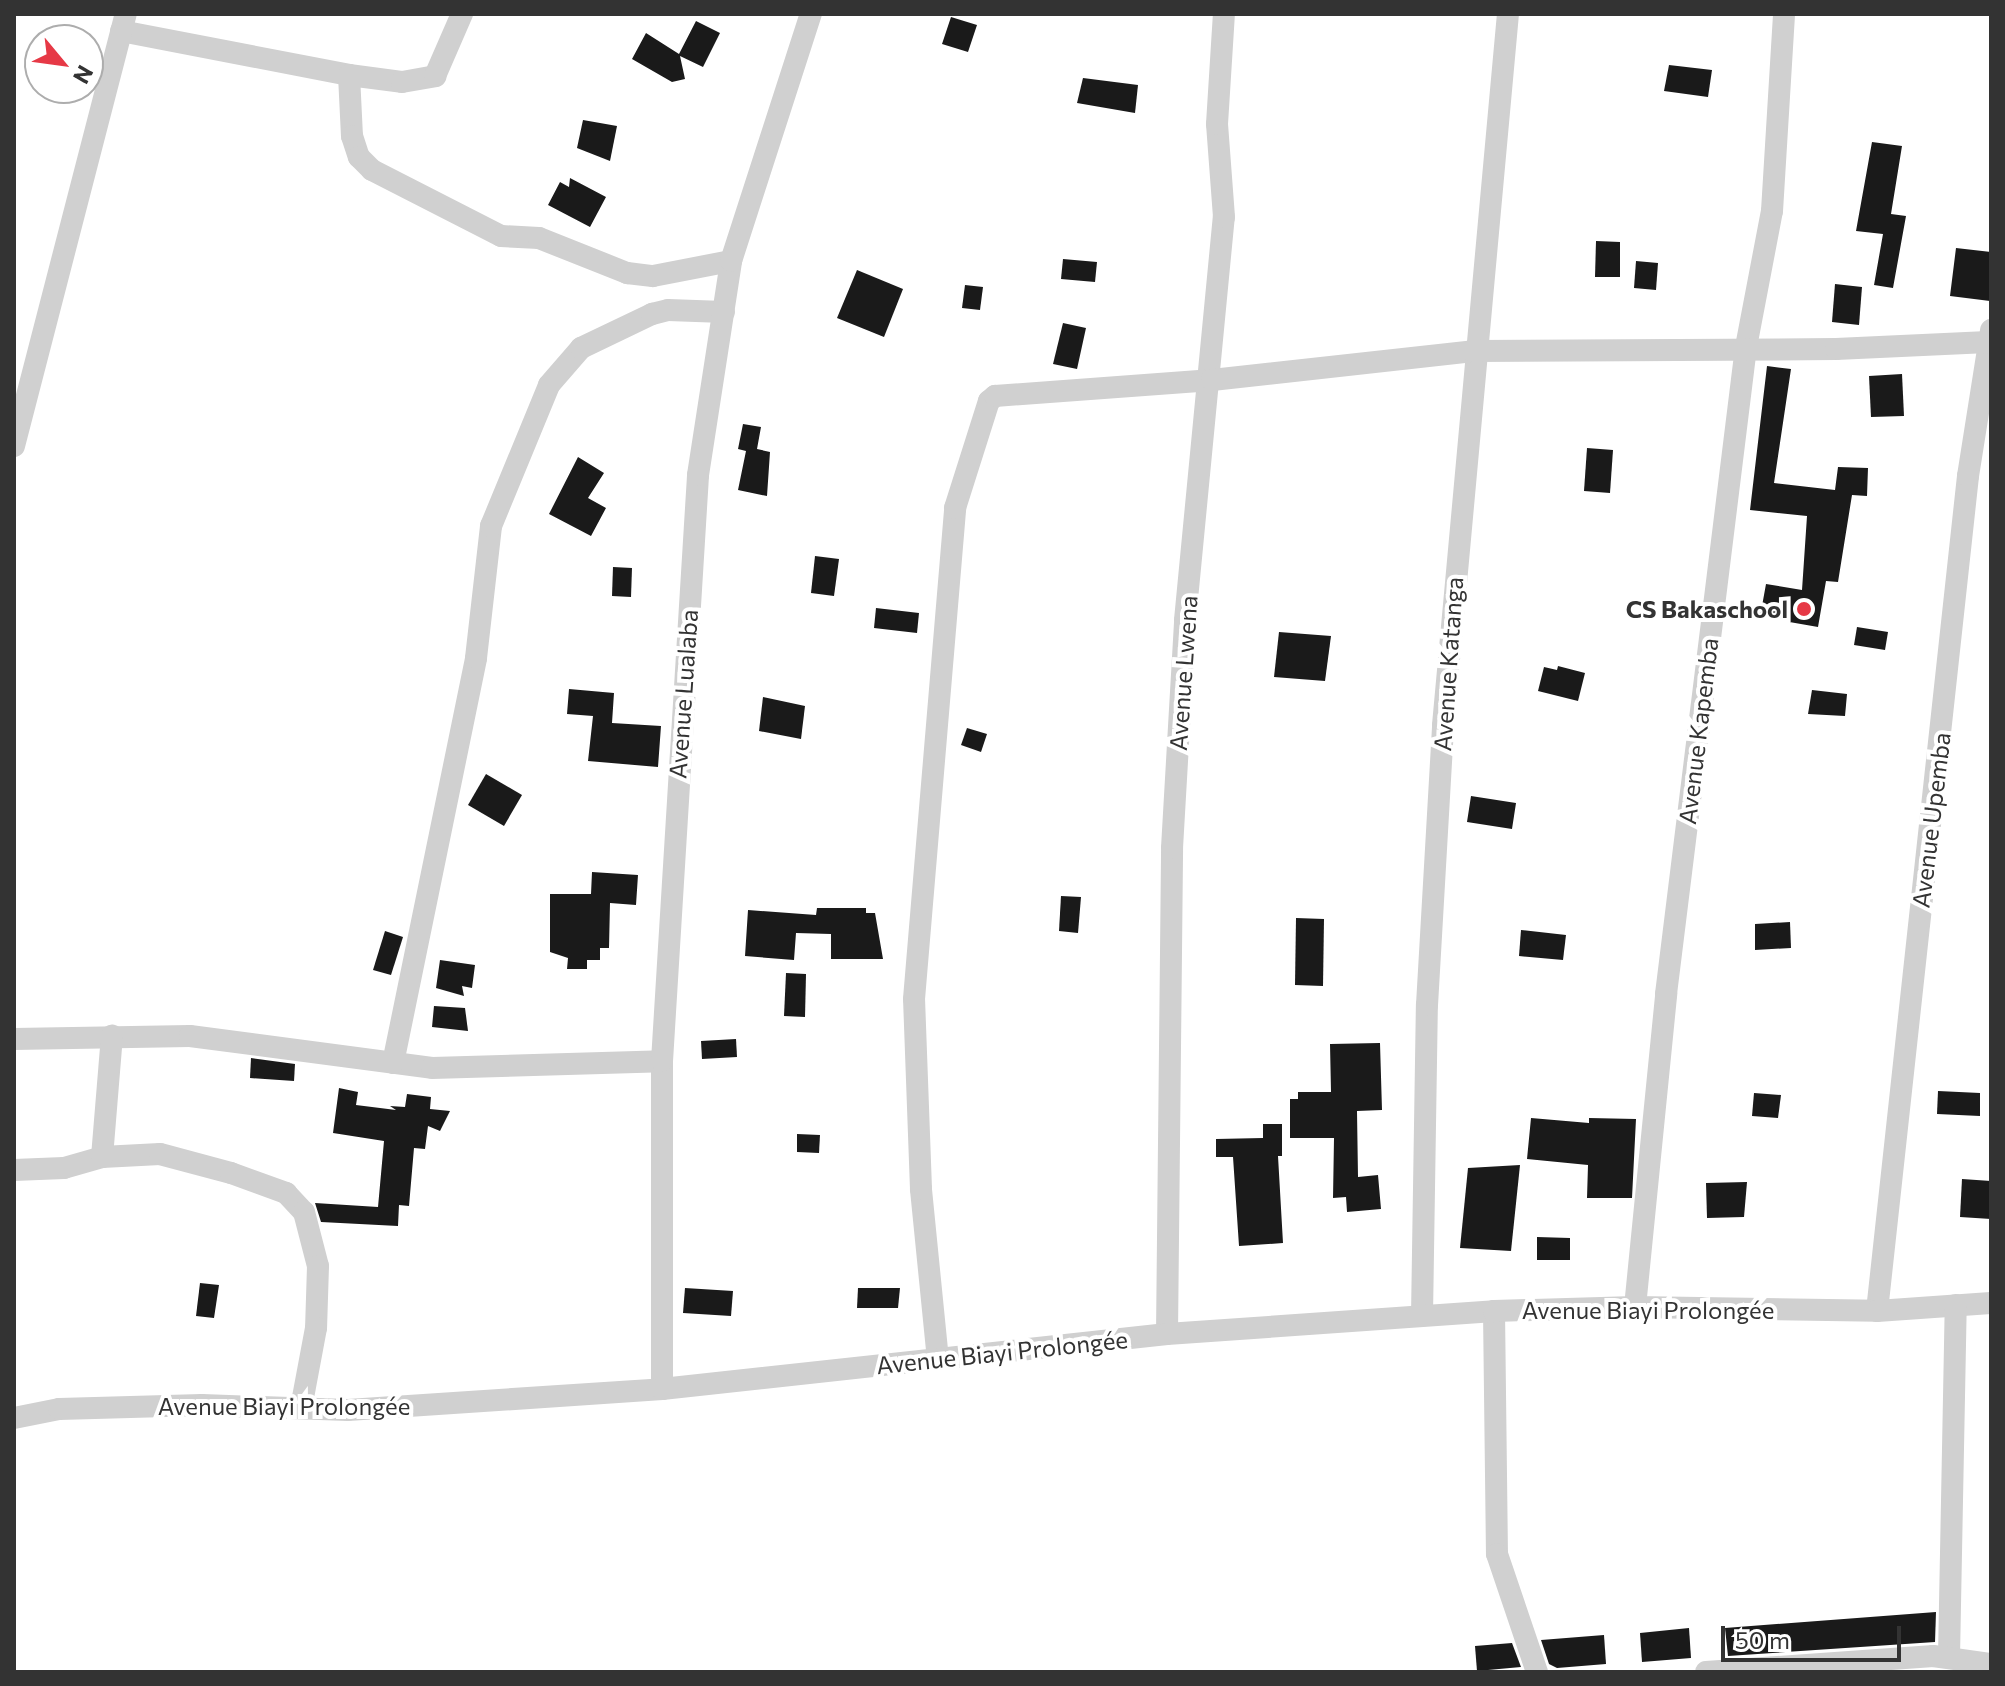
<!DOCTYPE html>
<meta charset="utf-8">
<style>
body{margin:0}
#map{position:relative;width:2005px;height:1686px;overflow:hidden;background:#fff;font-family:Commissioner,sans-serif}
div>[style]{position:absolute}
.building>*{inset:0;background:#1a1a1a}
.street>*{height:22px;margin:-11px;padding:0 11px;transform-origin:11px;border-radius:11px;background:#d0d0d0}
.dots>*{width:22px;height:22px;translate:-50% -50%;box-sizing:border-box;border:4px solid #fff;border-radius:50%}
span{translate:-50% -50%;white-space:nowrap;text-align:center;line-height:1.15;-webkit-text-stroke:8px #fff;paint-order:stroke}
.poi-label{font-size:24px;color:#333;font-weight:700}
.right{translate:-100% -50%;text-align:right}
.street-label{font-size:24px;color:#333}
.frame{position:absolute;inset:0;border:16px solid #333;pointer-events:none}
.north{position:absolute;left:24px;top:24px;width:80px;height:80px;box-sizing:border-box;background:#fff;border:2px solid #adadad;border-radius:50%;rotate:119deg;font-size:22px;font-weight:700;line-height:32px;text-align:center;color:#333}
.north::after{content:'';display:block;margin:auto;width:28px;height:36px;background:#e63946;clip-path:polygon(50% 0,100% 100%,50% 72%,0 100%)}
.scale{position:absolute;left:1721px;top:1626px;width:180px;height:36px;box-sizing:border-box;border:4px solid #333;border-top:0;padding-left:10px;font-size:24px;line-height:28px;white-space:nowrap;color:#333;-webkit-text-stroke:6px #fff;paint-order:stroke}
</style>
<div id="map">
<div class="building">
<i style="clip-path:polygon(951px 17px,977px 25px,968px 52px,942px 44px)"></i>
<i style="clip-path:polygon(696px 21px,720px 33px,703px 67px,680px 56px,685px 79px,672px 82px,632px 59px,646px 33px,679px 54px)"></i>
<i style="clip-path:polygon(1669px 65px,1712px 70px,1708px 97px,1664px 91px)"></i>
<i style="clip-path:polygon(1083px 78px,1138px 85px,1135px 113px,1077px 103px)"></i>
<i style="clip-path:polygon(583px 120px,617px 126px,610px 161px,577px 148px)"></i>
<i style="clip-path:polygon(1872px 142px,1902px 146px,1891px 214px,1906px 216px,1893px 288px,1874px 285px,1883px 234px,1856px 231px)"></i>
<i style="clip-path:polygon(570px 178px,606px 197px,590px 227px,548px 205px,560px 182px,569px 187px)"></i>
<i style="clip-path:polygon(1596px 241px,1620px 242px,1620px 277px,1595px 277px)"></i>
<i style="clip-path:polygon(1956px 248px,1991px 252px,1990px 301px,1950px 296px)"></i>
<i style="clip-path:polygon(1063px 259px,1097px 262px,1095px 282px,1061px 279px)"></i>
<i style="clip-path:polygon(1636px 261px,1658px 263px,1656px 290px,1634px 288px)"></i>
<i style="clip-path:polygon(857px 270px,903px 289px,884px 337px,837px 318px)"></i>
<i style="clip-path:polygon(1835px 284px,1862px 287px,1859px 325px,1832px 322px)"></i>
<i style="clip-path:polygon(965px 285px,983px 287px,980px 310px,962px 308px)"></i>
<i style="clip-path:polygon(1063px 323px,1086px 328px,1077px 369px,1053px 364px)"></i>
<i style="clip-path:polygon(1767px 366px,1791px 369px,1774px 483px,1835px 490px,1838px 467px,1868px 468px,1867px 496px,1852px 495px,1838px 582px,1826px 581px,1818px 627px,1760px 617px,1766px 584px,1802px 590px,1807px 516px,1750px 510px)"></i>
<i style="clip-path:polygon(1902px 374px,1904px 416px,1871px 417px,1869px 376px)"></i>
<i style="clip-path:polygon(743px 424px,761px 427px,757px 449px,770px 452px,767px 496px,738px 490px,746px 451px,738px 449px)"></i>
<i style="clip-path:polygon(1587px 448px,1613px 450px,1610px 493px,1584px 491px)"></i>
<i style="clip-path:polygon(578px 457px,604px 473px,588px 498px,606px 508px,591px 536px,549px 514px)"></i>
<i style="clip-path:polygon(815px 556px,839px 559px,834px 596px,811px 593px)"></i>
<i style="clip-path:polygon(613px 567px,632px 568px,631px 597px,612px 596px)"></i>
<i style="clip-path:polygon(876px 608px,919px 613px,917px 633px,874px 628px)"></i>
<i style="clip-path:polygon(1857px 627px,1888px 632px,1885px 650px,1854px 645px)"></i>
<i style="clip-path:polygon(1279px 632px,1331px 636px,1325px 681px,1274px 677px)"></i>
<i style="clip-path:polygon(1558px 666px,1585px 673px,1578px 701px,1538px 691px,1544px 667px,1557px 670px)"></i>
<i style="clip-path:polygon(569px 689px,614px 693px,612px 723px,661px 726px,658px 767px,588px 761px,593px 716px,567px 714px)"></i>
<i style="clip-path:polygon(1812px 690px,1847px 694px,1845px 716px,1808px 714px)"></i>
<i style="clip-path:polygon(763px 697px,805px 706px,801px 739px,759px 731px)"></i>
<i style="clip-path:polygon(967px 728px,987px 734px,981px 752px,961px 745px)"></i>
<i style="clip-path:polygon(486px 774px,522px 795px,504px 826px,468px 805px)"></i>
<i style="clip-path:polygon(1471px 796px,1516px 803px,1512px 829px,1467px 822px)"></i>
<i style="clip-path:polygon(592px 872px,638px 875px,636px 905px,610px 903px,609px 948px,600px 948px,600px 960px,587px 960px,587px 969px,567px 969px,568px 958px,550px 952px,550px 894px,591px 894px)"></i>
<i style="clip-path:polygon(1061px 896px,1081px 897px,1078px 933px,1059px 931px)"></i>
<i style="clip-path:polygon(817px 908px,866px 908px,866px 913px,875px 913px,883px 959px,831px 959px,831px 934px,796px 933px,794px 960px,745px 956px,748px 910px,816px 915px)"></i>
<i style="clip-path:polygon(1296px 918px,1324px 919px,1323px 986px,1295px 985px)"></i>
<i style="clip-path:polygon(1790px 922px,1791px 948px,1755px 950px,1755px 924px)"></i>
<i style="clip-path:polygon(1521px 930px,1566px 935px,1563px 960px,1519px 956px)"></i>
<i style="clip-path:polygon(385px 931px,403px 937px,391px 975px,373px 970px)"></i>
<i style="clip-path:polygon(440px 960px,475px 965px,472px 988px,462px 986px,464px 996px,436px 988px)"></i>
<i style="clip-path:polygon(786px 973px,806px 974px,805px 1017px,784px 1016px)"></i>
<i style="clip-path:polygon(434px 1006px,465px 1008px,468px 1031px,432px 1027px)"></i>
<i style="clip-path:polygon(736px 1039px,737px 1057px,702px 1059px,701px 1041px)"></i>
<i style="clip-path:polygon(1380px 1043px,1382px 1110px,1357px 1111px,1358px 1177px,1378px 1175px,1381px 1209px,1347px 1212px,1346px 1197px,1333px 1198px,1334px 1138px,1290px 1138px,1290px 1099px,1298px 1099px,1298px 1092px,1331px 1092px,1330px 1044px)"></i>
<i style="clip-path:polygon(251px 1058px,295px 1064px,294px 1081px,250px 1078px)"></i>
<i style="clip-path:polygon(339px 1088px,358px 1092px,356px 1105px,396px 1110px,390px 1106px,405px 1107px,407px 1094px,431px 1097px,430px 1109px,450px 1111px,440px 1131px,428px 1126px,425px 1149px,414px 1148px,409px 1206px,399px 1205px,398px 1226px,321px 1222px,315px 1203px,378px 1207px,384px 1141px,333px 1133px)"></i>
<i style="clip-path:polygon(1938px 1091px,1980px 1093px,1980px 1116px,1937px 1114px)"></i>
<i style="clip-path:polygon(1754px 1093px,1781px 1095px,1778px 1118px,1752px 1116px)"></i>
<i style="clip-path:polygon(1531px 1118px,1589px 1123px,1589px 1118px,1636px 1119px,1632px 1198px,1587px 1198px,1588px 1165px,1527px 1159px)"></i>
<i style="clip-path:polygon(1263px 1124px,1282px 1124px,1282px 1156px,1278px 1156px,1283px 1243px,1239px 1246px,1233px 1157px,1216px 1157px,1216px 1139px,1263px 1138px)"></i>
<i style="clip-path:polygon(797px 1134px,820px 1135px,819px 1153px,797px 1152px)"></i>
<i style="clip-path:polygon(1520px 1165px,1511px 1251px,1460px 1248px,1468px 1168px)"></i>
<i style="clip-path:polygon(1962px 1179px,1991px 1181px,1991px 1219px,1960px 1217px)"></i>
<i style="clip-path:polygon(1747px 1182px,1744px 1217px,1707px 1218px,1706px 1183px)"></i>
<i style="clip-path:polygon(1537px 1237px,1570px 1238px,1570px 1260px,1537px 1260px)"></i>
<i style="clip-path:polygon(200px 1283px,219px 1285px,214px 1318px,196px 1316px)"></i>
<i style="clip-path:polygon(685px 1288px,733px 1291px,731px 1316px,683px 1313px)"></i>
<i style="clip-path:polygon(858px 1288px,900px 1288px,898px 1308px,857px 1308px)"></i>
<i style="clip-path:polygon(1936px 1612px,1935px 1642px,1728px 1656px,1725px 1628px)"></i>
<i style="clip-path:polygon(1689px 1628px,1691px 1658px,1642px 1662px,1640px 1633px)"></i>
<i style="clip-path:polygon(1604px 1635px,1606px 1664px,1557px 1668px,1549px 1664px,1541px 1640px)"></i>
<i style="clip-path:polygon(1512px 1643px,1521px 1667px,1477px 1671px,1475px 1646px)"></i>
</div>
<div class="street">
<i style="left:121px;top:31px;width:232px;rotate:10.9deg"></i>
<i style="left:349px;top:75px;width:61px;rotate:87.2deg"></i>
<i style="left:352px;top:136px;width:22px;rotate:72deg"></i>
<i style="left:359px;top:157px;width:18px;rotate:45deg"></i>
<i style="left:372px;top:170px;width:145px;rotate:27.1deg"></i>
<i style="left:501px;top:236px;width:38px;rotate:3deg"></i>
<i style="left:539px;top:238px;width:95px;rotate:21.7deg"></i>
<i style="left:627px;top:273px;width:26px;rotate:7deg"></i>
<i style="left:653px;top:276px;width:79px;rotate:-10.9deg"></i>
<i style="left:349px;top:75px;width:53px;rotate:7.5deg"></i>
<i style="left:402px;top:82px;width:34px;rotate:-10deg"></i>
<i style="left:435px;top:76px;width:68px;rotate:-66.5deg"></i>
<i style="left:14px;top:446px;width:446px;rotate:-75.5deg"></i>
<i style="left:14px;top:1039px;width:176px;rotate:-1deg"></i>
<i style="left:190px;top:1036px;width:244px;rotate:7.5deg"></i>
<i style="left:432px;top:1068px;width:230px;rotate:-1.7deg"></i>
<i style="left:393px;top:1063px;width:413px;rotate:-78.4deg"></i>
<i style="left:476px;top:658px;width:133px;rotate:-83.5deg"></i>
<i style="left:491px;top:526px;width:152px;rotate:-67.6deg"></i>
<i style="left:549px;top:385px;width:49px;rotate:-49.1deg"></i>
<i style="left:581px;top:348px;width:79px;rotate:-25.6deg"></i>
<i style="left:652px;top:314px;width:16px;rotate:-14deg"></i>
<i style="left:668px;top:310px;width:56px;rotate:2deg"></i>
<i style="left:102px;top:1157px;width:58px;rotate:-3deg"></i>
<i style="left:160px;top:1154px;width:73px;rotate:15deg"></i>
<i style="left:231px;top:1173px;width:59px;rotate:20deg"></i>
<i style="left:286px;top:1193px;width:26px;rotate:47deg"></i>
<i style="left:304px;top:1212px;width:56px;rotate:75.5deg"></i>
<i style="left:318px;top:1266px;width:62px;rotate:91.8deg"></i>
<i style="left:316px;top:1328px;width:81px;rotate:100.6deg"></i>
<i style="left:14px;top:1170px;width:50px;rotate:-2.3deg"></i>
<i style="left:64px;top:1168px;width:40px;rotate:-16deg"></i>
<i style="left:102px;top:1157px;width:122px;rotate:-85.3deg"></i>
<i style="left:1635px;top:1307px;width:315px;rotate:-84.3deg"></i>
<i style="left:1666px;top:994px;width:652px;rotate:-82.95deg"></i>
<i style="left:1746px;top:347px;width:138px;rotate:-79.2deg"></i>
<i style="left:1772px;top:211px;width:197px;rotate:-86.5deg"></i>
<i style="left:1494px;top:1311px;width:243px;rotate:89.3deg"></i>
<i style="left:1497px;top:1554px;width:125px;rotate:71.3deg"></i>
<i style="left:1877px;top:1311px;width:840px;rotate:-83.78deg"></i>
<i style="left:1968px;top:476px;width:148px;rotate:-81deg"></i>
<i style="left:1422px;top:1316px;width:311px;rotate:-89.1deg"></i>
<i style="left:1427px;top:1005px;width:280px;rotate:-86.7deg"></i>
<i style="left:1443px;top:725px;width:714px;rotate:-84.78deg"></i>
<i style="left:1167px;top:1334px;width:486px;rotate:-89.4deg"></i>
<i style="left:1172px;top:848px;width:228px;rotate:-86.7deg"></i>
<i style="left:1185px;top:620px;width:405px;rotate:-84.5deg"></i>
<i style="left:1224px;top:217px;width:93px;rotate:-94.3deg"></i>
<i style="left:1217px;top:124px;width:110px;rotate:-86.4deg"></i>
<i style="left:938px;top:1360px;width:172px;rotate:-95.7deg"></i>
<i style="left:921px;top:1189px;width:190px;rotate:-92.1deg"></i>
<i style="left:914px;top:999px;width:493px;rotate:-85.2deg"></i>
<i style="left:955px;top:508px;width:112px;rotate:-72.4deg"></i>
<i style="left:989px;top:401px;width:8px;rotate:-40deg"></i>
<i style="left:995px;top:396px;width:218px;rotate:-4.2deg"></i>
<i style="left:1212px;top:380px;width:263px;rotate:-6.3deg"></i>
<i style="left:1473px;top:351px;width:363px;rotate:-0.3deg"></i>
<i style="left:1836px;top:349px;width:152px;rotate:-2.6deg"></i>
<i style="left:662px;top:1389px;width:328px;rotate:-90deg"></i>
<i style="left:662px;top:1061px;width:587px;rotate:-86.48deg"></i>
<i style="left:698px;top:475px;width:217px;rotate:-81.2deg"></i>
<i style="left:731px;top:261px;width:260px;rotate:-72.1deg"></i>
<i style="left:14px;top:1418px;width:46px;rotate:-11.3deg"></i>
<i style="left:59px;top:1409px;width:143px;rotate:-1.6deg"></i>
<i style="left:202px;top:1405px;width:146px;rotate:2deg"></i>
<i style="left:348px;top:1410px;width:315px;rotate:-3.8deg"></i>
<i style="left:662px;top:1389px;width:508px;rotate:-6.22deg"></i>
<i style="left:1167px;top:1334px;width:328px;rotate:-4deg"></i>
<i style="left:1494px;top:1311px;width:141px;rotate:-1.6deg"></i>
<i style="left:1635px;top:1307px;width:242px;rotate:0.9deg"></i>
<i style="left:1877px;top:1311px;width:114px;rotate:-4deg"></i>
<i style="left:1949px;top:1657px;width:352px;rotate:-88.9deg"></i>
<i style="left:1706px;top:1672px;width:228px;rotate:-4deg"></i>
<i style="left:1933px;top:1656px;width:59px;rotate:7.9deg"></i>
</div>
<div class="dots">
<i style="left:1804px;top:609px;background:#e63946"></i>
</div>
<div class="poi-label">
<span class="right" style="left:1788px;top:609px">CS Bakaschool</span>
</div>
<div class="street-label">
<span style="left:1448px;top:664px;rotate:-86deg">Avenue Katanga</span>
<span style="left:1183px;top:673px;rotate:-86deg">Avenue Lwena</span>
<span style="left:683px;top:694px;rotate:-86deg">Avenue Lualaba</span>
<span style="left:1698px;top:731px;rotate:-83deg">Avenue Kapemba</span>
<span style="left:1931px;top:820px;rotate:-83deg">Avenue Upemba</span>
<span style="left:1648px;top:1310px">Avenue Biayi Prolongée</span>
<span style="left:1002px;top:1352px;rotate:-6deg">Avenue Biayi Prolongée</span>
<span style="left:284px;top:1406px">Avenue Biayi Prolongée</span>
</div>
<div class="frame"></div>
<div class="north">N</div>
<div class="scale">50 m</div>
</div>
